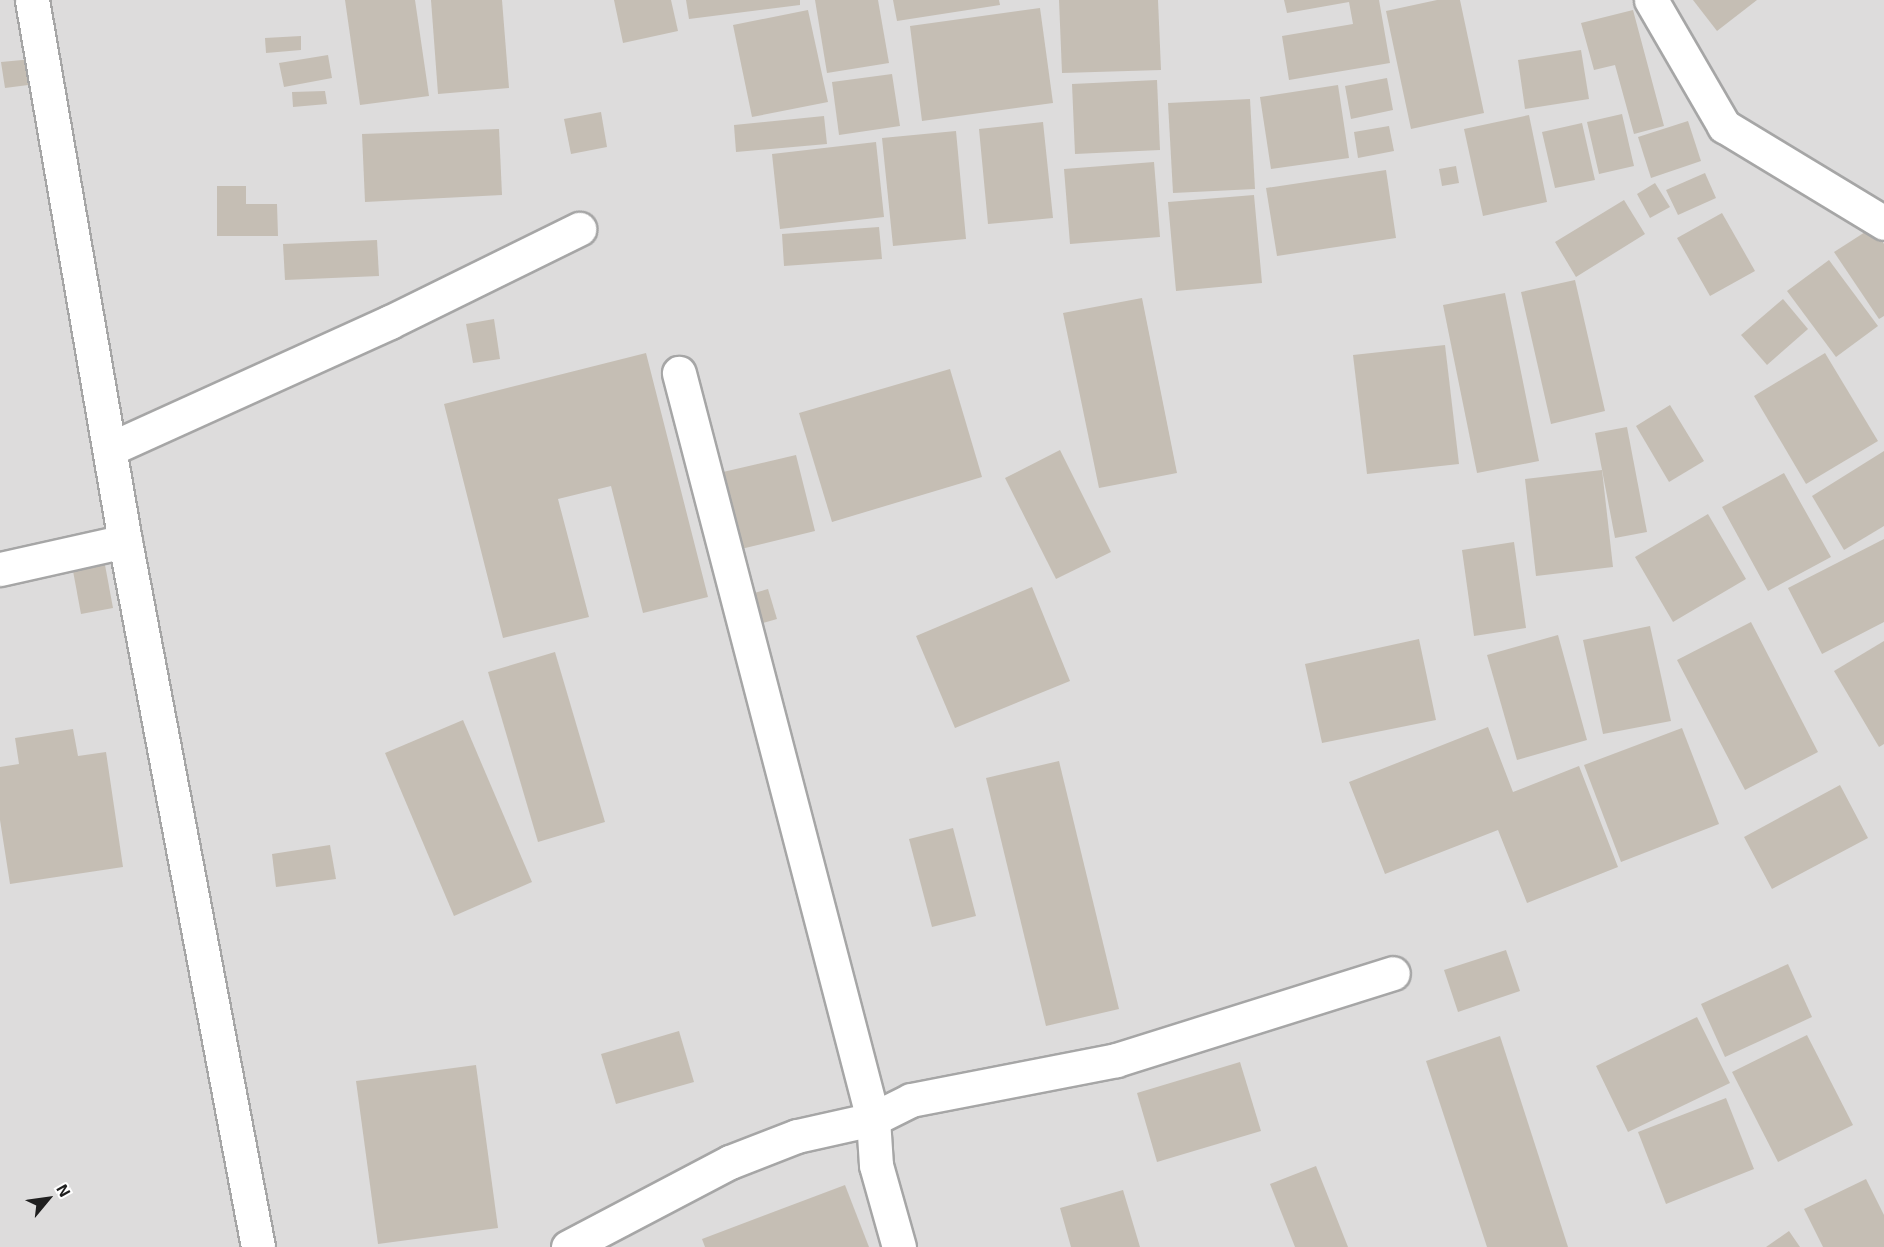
<!DOCTYPE html>
<style>
body{margin:0}
#map{position:relative;width:1884px;height:1247px;overflow:hidden;background:#f0eee5;font-family:"Exo 2",sans-serif}
div>[style]{position:absolute}
.residential>*{inset:0;background:#dddcdc}
.building>*{inset:0;background:#c5beb4}
.roads{filter:drop-shadow(2px 0 #a6a6a6) drop-shadow(-2px 0 #a6a6a6) drop-shadow(0 2px #a6a6a6) drop-shadow(0 -2px #a6a6a6)}
.street>*{height:33px;margin:-16.5px;padding:0 16.5px;transform-origin:16.5px;border-radius:16.5px;background:#fff}
span{translate:-50% -50%;white-space:nowrap;text-align:center;line-height:1.15;-webkit-text-stroke:6px #fff;paint-order:stroke}
.north{position:absolute;left:18px;top:1169px;width:60px;height:60px;-webkit-text-stroke:4px #fff;paint-order:stroke;rotate:61deg;font-size:16px;font-weight:700;line-height:24px;text-align:center;color:#1f1f1f}
.north::after{content:'';display:block;margin:auto;width:21px;height:27px;background:#1f1f1f;clip-path:polygon(50% 0,100% 100%,50% 72%,0 100%)}
</style>
<div id="map">
<div class="residential">
<i style="clip-path:polygon(0 0,1884px 0,1884px 1247px,0 1247px)"></i>
</div>
<div class="building">
<i style="clip-path:polygon(345px 0,415px 0,429px 96px,360px 105px)"></i>
<i style="clip-path:polygon(431px 0,502px 0,509px 88px,438px 94px)"></i>
<i style="clip-path:polygon(614px 0,671px 0,678px 31px,623px 43px)"></i>
<i style="clip-path:polygon(686px 0,800px 0,800px 5px,689px 19px)"></i>
<i style="clip-path:polygon(815px 0,878px 0,889px 63px,827px 73px)"></i>
<i style="clip-path:polygon(893px 0,999px 0,1000px 5px,897px 21px)"></i>
<i style="clip-path:polygon(1059px 0,1158px 0,1161px 70px,1062px 73px)"></i>
<i style="clip-path:polygon(1284px 0,1379px 0,1390px 63px,1289px 80px,1282px 36px,1353px 24px,1349px 2px,1287px 13px)"></i>
<i style="clip-path:polygon(1437px 0,1460px 0,1484px 113px,1411px 129px,1386px 11px)"></i>
<i style="clip-path:polygon(1693px 0,1757px 0,1717px 31px)"></i>
<i style="clip-path:polygon(1040px 8px,1053px 103px,922px 121px,910px 26px)"></i>
<i style="clip-path:polygon(808px 10px,828px 102px,752px 117px,733px 25px)"></i>
<i style="clip-path:polygon(1633px 10px,1664px 126px,1634px 134px,1615px 65px,1594px 70px,1581px 23px)"></i>
<i style="clip-path:polygon(301px 36px,301px 50px,266px 53px,265px 38px)"></i>
<i style="clip-path:polygon(1581px 50px,1589px 99px,1525px 109px,1518px 60px)"></i>
<i style="clip-path:polygon(328px 55px,332px 78px,284px 87px,279px 63px)"></i>
<i style="clip-path:polygon(33px 59px,36px 84px,5px 88px,1px 62px)"></i>
<i style="clip-path:polygon(892px 74px,900px 126px,839px 135px,832px 82px)"></i>
<i style="clip-path:polygon(1387px 78px,1393px 110px,1351px 119px,1345px 86px)"></i>
<i style="clip-path:polygon(1157px 80px,1160px 150px,1075px 154px,1072px 84px)"></i>
<i style="clip-path:polygon(1338px 85px,1349px 158px,1271px 169px,1260px 97px)"></i>
<i style="clip-path:polygon(325px 91px,327px 104px,293px 107px,292px 92px)"></i>
<i style="clip-path:polygon(1250px 99px,1255px 189px,1173px 193px,1168px 103px)"></i>
<i style="clip-path:polygon(601px 112px,607px 147px,571px 154px,564px 119px)"></i>
<i style="clip-path:polygon(1622px 114px,1634px 166px,1599px 174px,1587px 122px)"></i>
<i style="clip-path:polygon(1529px 115px,1547px 202px,1483px 216px,1464px 129px)"></i>
<i style="clip-path:polygon(824px 116px,827px 144px,736px 152px,734px 125px)"></i>
<i style="clip-path:polygon(1688px 121px,1701px 161px,1651px 178px,1638px 137px)"></i>
<i style="clip-path:polygon(1043px 122px,1053px 218px,988px 224px,979px 129px)"></i>
<i style="clip-path:polygon(1582px 123px,1595px 180px,1555px 188px,1542px 132px)"></i>
<i style="clip-path:polygon(1389px 126px,1394px 151px,1358px 158px,1354px 132px)"></i>
<i style="clip-path:polygon(499px 129px,502px 195px,365px 202px,362px 134px)"></i>
<i style="clip-path:polygon(956px 131px,966px 239px,893px 246px,882px 138px)"></i>
<i style="clip-path:polygon(876px 142px,884px 217px,780px 229px,772px 154px)"></i>
<i style="clip-path:polygon(1154px 162px,1160px 237px,1070px 244px,1064px 169px)"></i>
<i style="clip-path:polygon(1456px 166px,1459px 183px,1442px 186px,1439px 169px)"></i>
<i style="clip-path:polygon(1386px 170px,1396px 238px,1277px 256px,1266px 188px)"></i>
<i style="clip-path:polygon(1705px 173px,1716px 198px,1678px 215px,1666px 190px)"></i>
<i style="clip-path:polygon(1655px 183px,1670px 207px,1650px 218px,1637px 194px)"></i>
<i style="clip-path:polygon(217px 186px,246px 186px,246px 204px,277px 204px,278px 236px,217px 236px)"></i>
<i style="clip-path:polygon(1254px 195px,1262px 283px,1176px 291px,1168px 202px)"></i>
<i style="clip-path:polygon(1624px 200px,1645px 234px,1576px 277px,1555px 242px)"></i>
<i style="clip-path:polygon(1722px 213px,1755px 271px,1710px 296px,1677px 238px)"></i>
<i style="clip-path:polygon(879px 227px,882px 259px,784px 266px,782px 234px)"></i>
<i style="clip-path:polygon(1873px 227px,1884px 244px,1884px 316px,1879px 319px,1834px 252px)"></i>
<i style="clip-path:polygon(377px 240px,379px 276px,285px 280px,283px 244px)"></i>
<i style="clip-path:polygon(1829px 260px,1878px 326px,1836px 357px,1787px 291px)"></i>
<i style="clip-path:polygon(1575px 280px,1605px 411px,1551px 424px,1521px 292px)"></i>
<i style="clip-path:polygon(1505px 293px,1539px 461px,1477px 473px,1443px 305px)"></i>
<i style="clip-path:polygon(1142px 298px,1177px 473px,1099px 488px,1063px 313px)"></i>
<i style="clip-path:polygon(1783px 299px,1808px 329px,1767px 365px,1741px 335px)"></i>
<i style="clip-path:polygon(494px 319px,500px 359px,473px 363px,466px 324px)"></i>
<i style="clip-path:polygon(1445px 345px,1459px 464px,1367px 474px,1353px 355px)"></i>
<i style="clip-path:polygon(646px 353px,708px 597px,643px 613px,611px 486px,558px 499px,589px 617px,503px 638px,444px 404px)"></i>
<i style="clip-path:polygon(1825px 353px,1878px 441px,1806px 484px,1754px 396px)"></i>
<i style="clip-path:polygon(950px 369px,982px 477px,832px 522px,799px 413px)"></i>
<i style="clip-path:polygon(1670px 405px,1704px 461px,1669px 482px,1636px 426px)"></i>
<i style="clip-path:polygon(1627px 427px,1647px 532px,1615px 538px,1595px 433px)"></i>
<i style="clip-path:polygon(1060px 450px,1111px 552px,1056px 579px,1005px 478px)"></i>
<i style="clip-path:polygon(1884px 451px,1884px 526px,1844px 550px,1812px 496px)"></i>
<i style="clip-path:polygon(796px 455px,815px 531px,741px 549px,723px 472px)"></i>
<i style="clip-path:polygon(1602px 470px,1613px 567px,1536px 576px,1525px 479px)"></i>
<i style="clip-path:polygon(1784px 473px,1831px 557px,1768px 591px,1722px 507px)"></i>
<i style="clip-path:polygon(1708px 514px,1746px 579px,1673px 622px,1635px 557px)"></i>
<i style="clip-path:polygon(1884px 539px,1884px 622px,1822px 654px,1788px 588px)"></i>
<i style="clip-path:polygon(1514px 542px,1526px 628px,1474px 636px,1462px 550px)"></i>
<i style="clip-path:polygon(105px 565px,113px 608px,81px 614px,73px 571px)"></i>
<i style="clip-path:polygon(1032px 587px,1070px 681px,955px 728px,916px 636px)"></i>
<i style="clip-path:polygon(768px 589px,777px 619px,756px 625px,747px 595px)"></i>
<i style="clip-path:polygon(1751px 622px,1818px 752px,1745px 790px,1677px 660px)"></i>
<i style="clip-path:polygon(1650px 626px,1671px 721px,1603px 734px,1583px 640px)"></i>
<i style="clip-path:polygon(1558px 635px,1587px 740px,1517px 760px,1487px 655px)"></i>
<i style="clip-path:polygon(1419px 639px,1436px 720px,1322px 743px,1305px 664px)"></i>
<i style="clip-path:polygon(1884px 641px,1884px 744px,1879px 747px,1834px 671px)"></i>
<i style="clip-path:polygon(555px 652px,605px 822px,538px 842px,488px 672px)"></i>
<i style="clip-path:polygon(463px 720px,532px 882px,454px 916px,385px 753px)"></i>
<i style="clip-path:polygon(1488px 727px,1513px 792px,1579px 766px,1618px 867px,1527px 903px,1498px 830px,1385px 874px,1349px 782px)"></i>
<i style="clip-path:polygon(1682px 728px,1719px 824px,1621px 862px,1584px 765px)"></i>
<i style="clip-path:polygon(73px 729px,78px 756px,106px 752px,123px 867px,10px 884px,0 820px,0 767px,19px 764px,15px 738px)"></i>
<i style="clip-path:polygon(1059px 761px,1119px 1009px,1046px 1026px,986px 778px)"></i>
<i style="clip-path:polygon(1840px 785px,1868px 838px,1772px 889px,1744px 837px)"></i>
<i style="clip-path:polygon(953px 828px,976px 916px,932px 927px,909px 839px)"></i>
<i style="clip-path:polygon(330px 845px,336px 879px,276px 887px,272px 854px)"></i>
<i style="clip-path:polygon(1506px 950px,1520px 991px,1458px 1012px,1444px 970px)"></i>
<i style="clip-path:polygon(1788px 964px,1812px 1017px,1725px 1057px,1701px 1004px)"></i>
<i style="clip-path:polygon(1697px 1017px,1730px 1083px,1628px 1132px,1596px 1066px)"></i>
<i style="clip-path:polygon(679px 1031px,694px 1082px,616px 1104px,601px 1054px)"></i>
<i style="clip-path:polygon(1807px 1035px,1853px 1125px,1778px 1162px,1732px 1072px)"></i>
<i style="clip-path:polygon(1500px 1036px,1568px 1247px,1487px 1247px,1426px 1061px)"></i>
<i style="clip-path:polygon(1240px 1062px,1261px 1131px,1157px 1162px,1137px 1093px)"></i>
<i style="clip-path:polygon(476px 1065px,498px 1228px,378px 1244px,356px 1081px)"></i>
<i style="clip-path:polygon(1726px 1098px,1754px 1169px,1666px 1204px,1638px 1132px)"></i>
<i style="clip-path:polygon(1316px 1166px,1348px 1247px,1295px 1247px,1270px 1184px)"></i>
<i style="clip-path:polygon(1866px 1179px,1884px 1215px,1884px 1247px,1823px 1247px,1804px 1209px)"></i>
<i style="clip-path:polygon(845px 1185px,869px 1247px,705px 1247px,702px 1239px)"></i>
<i style="clip-path:polygon(1123px 1190px,1140px 1247px,1071px 1247px,1060px 1208px)"></i>
<i style="clip-path:polygon(1789px 1231px,1800px 1247px,1766px 1247px)"></i>
</div>
<div class="roads">
<div class="street">
<i style="left:32px;top:0;width:549px;rotate:80.25deg"></i>
<i style="left:125px;top:541px;width:718px;rotate:79.33deg"></i>
<i style="left:1651px;top:0;width:146px;rotate:59.9deg"></i>
<i style="left:1724px;top:126px;width:187px;rotate:31.2deg"></i>
<i style="left:110px;top:449px;width:307px;rotate:-24.4deg"></i>
<i style="left:390px;top:322px;width:211px;rotate:-26.2deg"></i>
<i style="left:0;top:569px;width:128px;rotate:-12.6deg"></i>
<i style="left:568px;top:1247px;width:183px;rotate:-27.7deg"></i>
<i style="left:730px;top:1162px;width:72px;rotate:-21.2deg"></i>
<i style="left:797px;top:1136px;width:78px;rotate:-12.6deg"></i>
<i style="left:873px;top:1119px;width:771px;rotate:-104.58deg"></i>
<i style="left:899px;top:1247px;width:85px;rotate:-105.7deg"></i>
<i style="left:876px;top:1165px;width:46px;rotate:-93.7deg"></i>
<i style="left:873px;top:1119px;width:42px;rotate:-26.6deg"></i>
<i style="left:911px;top:1100px;width:209px;rotate:-11deg"></i>
<i style="left:1116px;top:1060px;width:290px;rotate:-17.4deg"></i>
</div>
</div>
<div class="north">N</div>
</div>
